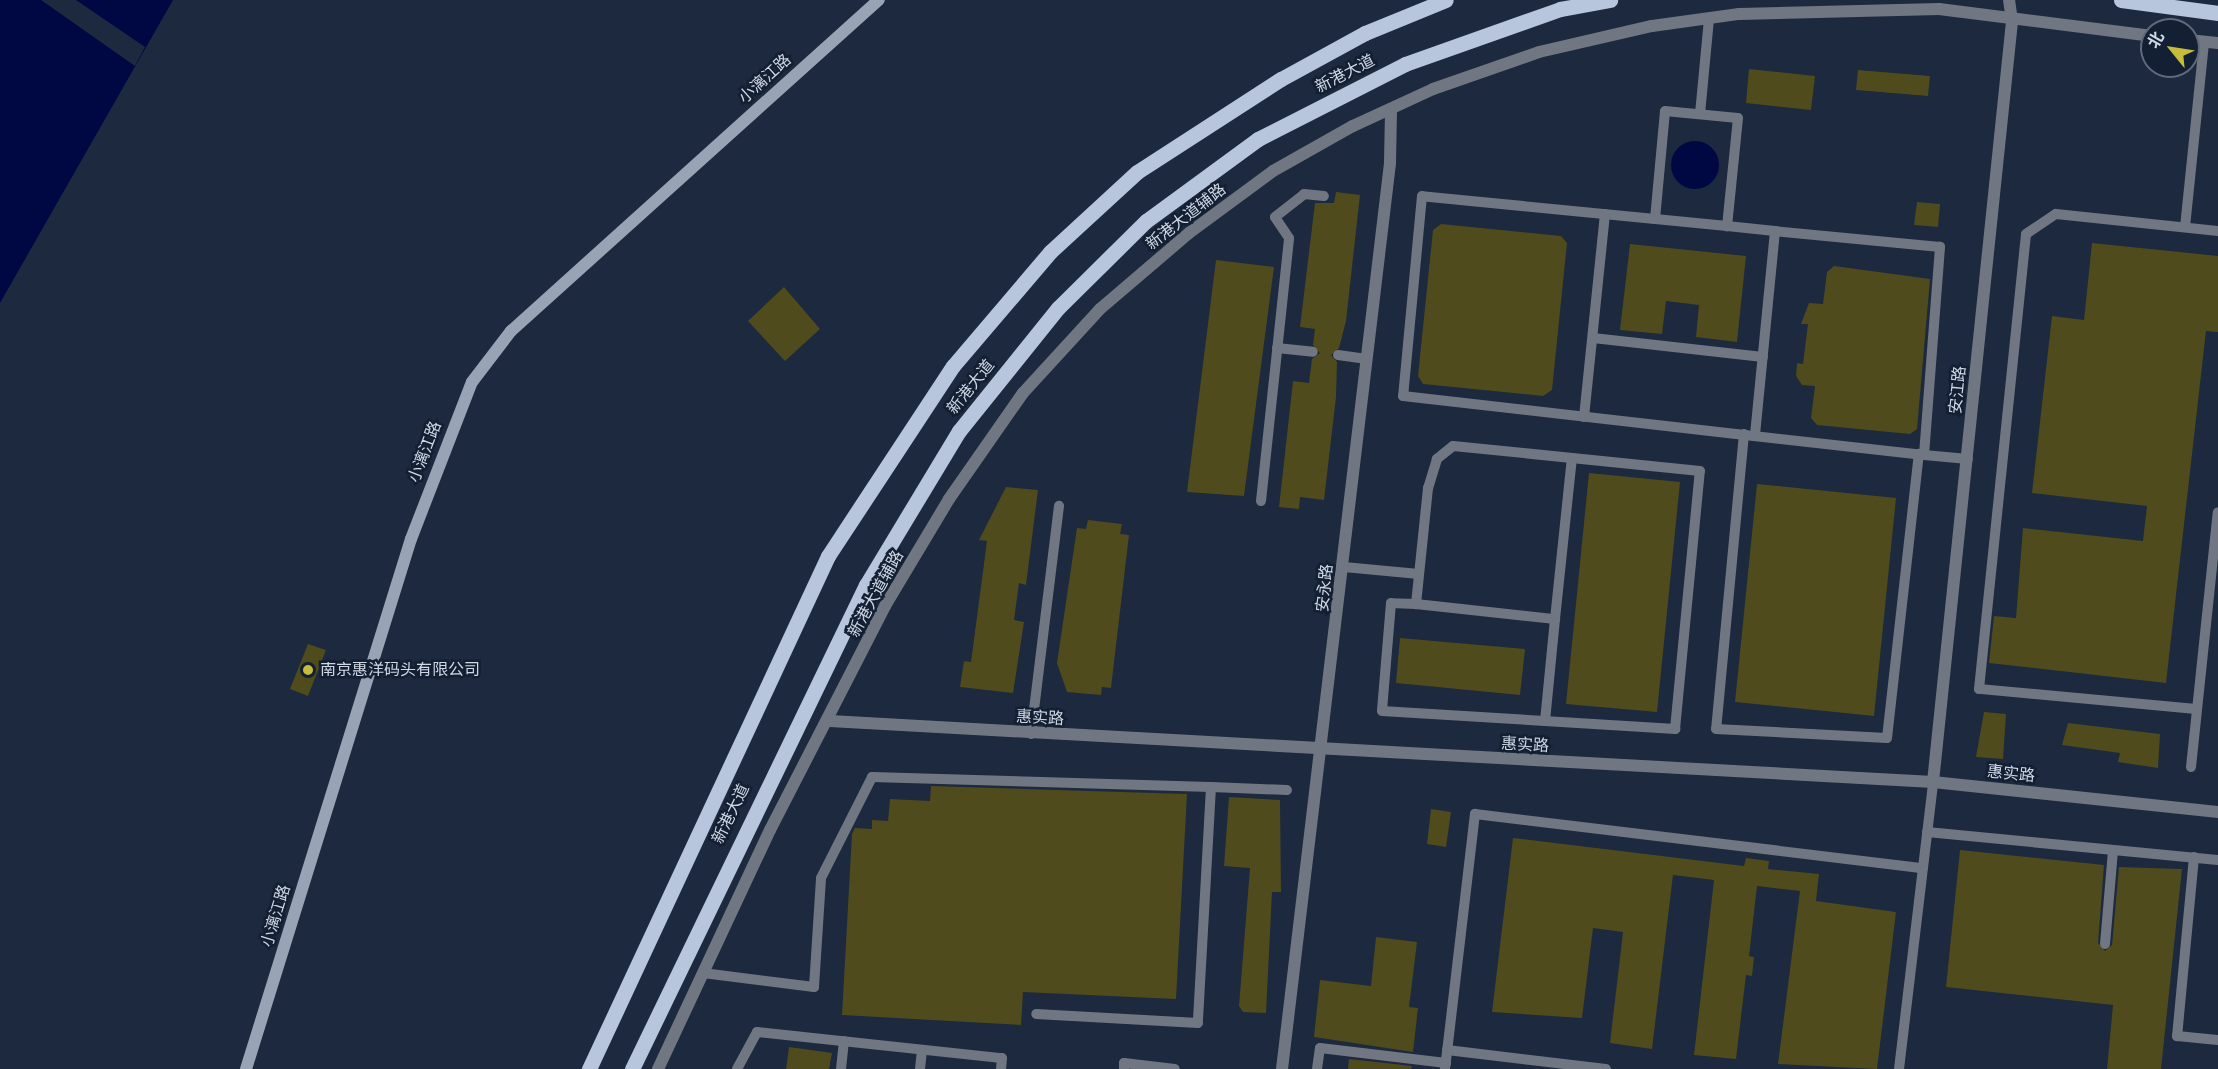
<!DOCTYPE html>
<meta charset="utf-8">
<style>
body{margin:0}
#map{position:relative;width:2218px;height:1069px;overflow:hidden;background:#1c293e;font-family:"DejaVu Sans","Noto Sans SC",sans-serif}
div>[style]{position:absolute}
.water>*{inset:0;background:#000844}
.round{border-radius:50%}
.pier>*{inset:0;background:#1c293e}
.building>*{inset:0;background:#4f4b1c}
.lane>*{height:10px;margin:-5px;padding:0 5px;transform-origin:5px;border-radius:5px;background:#707782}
.street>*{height:12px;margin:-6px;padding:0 6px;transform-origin:6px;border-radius:6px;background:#707782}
.secondary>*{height:12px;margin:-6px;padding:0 6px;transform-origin:6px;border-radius:6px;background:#99a3b6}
.primary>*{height:15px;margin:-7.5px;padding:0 7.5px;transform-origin:7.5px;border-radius:7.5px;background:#b8c6dd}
.dots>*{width:16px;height:16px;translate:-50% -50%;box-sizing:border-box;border:3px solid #131f33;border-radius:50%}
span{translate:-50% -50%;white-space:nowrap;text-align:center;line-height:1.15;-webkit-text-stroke:5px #131f33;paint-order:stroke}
.street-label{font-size:16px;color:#d0d8e6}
.poi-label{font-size:16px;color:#d0d8e6}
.left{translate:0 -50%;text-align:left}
.north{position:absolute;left:2140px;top:18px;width:60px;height:60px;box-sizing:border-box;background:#131f33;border:2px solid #5f697b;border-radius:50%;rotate:300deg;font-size:16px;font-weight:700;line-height:24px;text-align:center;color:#d0d8e6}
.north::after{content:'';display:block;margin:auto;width:21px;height:27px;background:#c5bc3d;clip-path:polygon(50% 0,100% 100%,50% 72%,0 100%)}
</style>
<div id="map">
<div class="water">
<i style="clip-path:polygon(0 0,173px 0,0 303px)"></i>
<i class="round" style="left:1671px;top:141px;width:48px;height:48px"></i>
</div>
<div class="pier">
<i style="clip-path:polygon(41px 0,76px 0,145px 47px,135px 66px)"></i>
</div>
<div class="building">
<i style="clip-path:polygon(1749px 69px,1815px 76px,1811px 110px,1746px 103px)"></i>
<i style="clip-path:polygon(1858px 70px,1930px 76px,1928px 96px,1856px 90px)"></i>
<i style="clip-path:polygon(1336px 192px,1360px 195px,1346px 321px,1339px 348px,1331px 355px,1337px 362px,1336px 397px,1324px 500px,1300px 497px,1299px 509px,1279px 507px,1293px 381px,1309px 383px,1312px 359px,1320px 353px,1313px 345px,1315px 329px,1300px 327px,1315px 203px,1334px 203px)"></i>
<i style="clip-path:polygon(1917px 202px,1940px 204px,1938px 227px,1914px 225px)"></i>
<i style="clip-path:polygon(1441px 224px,1561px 236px,1567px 243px,1552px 390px,1543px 396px,1423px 384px,1418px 376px,1433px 230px)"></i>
<i style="clip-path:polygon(2092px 243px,2218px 256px,2218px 332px,2206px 331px,2166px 683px,1989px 663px,1994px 616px,2016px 618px,2023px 528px,2143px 541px,2147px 506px,2032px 493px,2052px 316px,2084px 320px)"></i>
<i style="clip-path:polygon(1630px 244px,1746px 256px,1737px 342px,1696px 337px,1699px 305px,1666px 301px,1662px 334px,1620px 330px)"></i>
<i style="clip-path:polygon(1216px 260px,1274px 267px,1244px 496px,1187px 492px)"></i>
<i style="clip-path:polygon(1834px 266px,1930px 279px,1917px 429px,1910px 434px,1817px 425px,1811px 418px,1815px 386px,1802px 385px,1796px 376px,1797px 363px,1803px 364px,1808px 324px,1801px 324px,1809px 303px,1823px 304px,1827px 272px)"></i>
<i style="clip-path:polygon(784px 287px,820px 329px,785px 361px,748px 321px)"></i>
<i style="clip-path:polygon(1589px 473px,1680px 482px,1657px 712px,1566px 704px)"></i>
<i style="clip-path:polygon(1757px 484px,1896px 498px,1874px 716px,1735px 702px)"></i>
<i style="clip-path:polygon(1006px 487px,1038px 490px,1026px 585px,1019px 583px,1014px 620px,1024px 622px,1013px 693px,960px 687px,964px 661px,971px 662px,987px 541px,979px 540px)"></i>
<i style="clip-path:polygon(1088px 520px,1122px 524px,1120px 534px,1129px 535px,1111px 688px,1102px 687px,1101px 695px,1067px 692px,1057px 663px,1077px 528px,1086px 529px)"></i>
<i style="clip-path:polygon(1400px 638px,1525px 649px,1520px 695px,1396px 683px)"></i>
<i style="clip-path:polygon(308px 644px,326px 650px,308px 696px,290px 689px)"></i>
<i style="clip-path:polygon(1984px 712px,2006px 714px,2003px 759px,1976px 757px)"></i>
<i style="clip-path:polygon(2068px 723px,2160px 734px,2158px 768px,2118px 762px,2120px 753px,2062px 745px)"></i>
<i style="clip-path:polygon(931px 786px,1187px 794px,1176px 999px,1023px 992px,1021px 1025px,842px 1015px,852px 834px,855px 828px,872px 829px,872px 820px,888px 821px,890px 799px,930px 801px)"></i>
<i style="clip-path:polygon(1229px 797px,1280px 800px,1281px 892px,1272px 892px,1266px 1013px,1243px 1012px,1239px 1006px,1250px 868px,1224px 866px)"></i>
<i style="clip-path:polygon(1431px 809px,1451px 812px,1446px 847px,1427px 844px)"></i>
<i style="clip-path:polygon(1513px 838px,1744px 866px,1746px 858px,1769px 861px,1768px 869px,1819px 874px,1816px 901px,1896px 912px,1877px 1069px,1778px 1064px,1800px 891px,1757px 886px,1749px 956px,1754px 957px,1752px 976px,1746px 975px,1736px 1059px,1694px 1055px,1714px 880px,1673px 875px,1652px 1049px,1610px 1043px,1623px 932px,1593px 928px,1582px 1018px,1492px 1012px)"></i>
<i style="clip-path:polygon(1960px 850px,2104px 865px,2098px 943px,2105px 951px,2112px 945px,2119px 867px,2182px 869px,2161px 1069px,2107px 1069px,2113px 1005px,1946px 987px)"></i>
<i style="clip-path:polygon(1376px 937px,1417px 942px,1409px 1007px,1418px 1008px,1413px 1052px,1314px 1037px,1320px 980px,1371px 986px)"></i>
<i style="clip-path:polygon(789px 1047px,832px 1053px,829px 1069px,786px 1069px)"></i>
<i style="clip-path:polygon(1349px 1059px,1412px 1066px,1411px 1069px,1348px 1069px)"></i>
</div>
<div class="lane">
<i style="left:1665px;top:111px;width:73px;rotate:5.5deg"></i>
<i style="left:1738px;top:118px;width:109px;rotate:95.8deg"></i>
<i style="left:1727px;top:226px;width:72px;rotate:-174.4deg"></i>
<i style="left:1655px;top:219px;width:108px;rotate:-84.7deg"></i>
<i style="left:1700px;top:114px;width:96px;rotate:-84.6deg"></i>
<i style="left:1655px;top:219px;width:234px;rotate:-174.4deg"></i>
<i style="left:1422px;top:196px;width:201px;rotate:95.4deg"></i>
<i style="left:1403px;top:396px;width:335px;rotate:6.5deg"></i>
<i style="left:1736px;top:434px;width:189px;rotate:6.4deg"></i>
<i style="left:1924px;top:455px;width:209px;rotate:-85.6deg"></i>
<i style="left:1940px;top:247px;width:166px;rotate:-174.5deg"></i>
<i style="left:1775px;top:231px;width:206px;rotate:95.6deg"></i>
<i style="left:1727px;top:226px;width:48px;rotate:5.9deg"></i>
<i style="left:2185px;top:227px;width:186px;rotate:-84.1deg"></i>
<i style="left:1593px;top:338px;width:171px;rotate:6.4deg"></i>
<i style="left:1277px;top:348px;width:36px;rotate:6deg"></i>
<i style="left:1338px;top:355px;width:29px;rotate:8deg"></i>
<i style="left:1584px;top:417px;width:204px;rotate:-84.1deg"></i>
<i style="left:1744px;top:434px;width:296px;rotate:95.4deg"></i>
<i style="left:1716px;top:729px;width:171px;rotate:3deg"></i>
<i style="left:1887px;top:738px;width:286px;rotate:-83.6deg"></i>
<i style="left:1924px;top:455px;width:44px;rotate:5.2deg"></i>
<i style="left:1261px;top:501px;width:264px;rotate:-83.9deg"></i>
<i style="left:1289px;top:238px;width:25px;rotate:-124deg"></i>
<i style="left:1275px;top:217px;width:37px;rotate:-38deg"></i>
<i style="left:1304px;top:194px;width:20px;rotate:6deg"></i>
<i style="left:1344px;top:567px;width:75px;rotate:5.3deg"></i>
<i style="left:1416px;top:604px;width:25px;rotate:-178deg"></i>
<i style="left:1391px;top:603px;width:108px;rotate:94.8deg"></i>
<i style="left:1382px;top:711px;width:294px;rotate:3.5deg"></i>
<i style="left:1675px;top:729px;width:259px;rotate:-84.5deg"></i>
<i style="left:1700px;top:471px;width:248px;rotate:-174.2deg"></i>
<i style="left:1453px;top:446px;width:21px;rotate:141deg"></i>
<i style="left:1437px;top:459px;width:30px;rotate:107deg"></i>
<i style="left:1428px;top:488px;width:117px;rotate:95.9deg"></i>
<i style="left:1416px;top:604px;width:140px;rotate:6.2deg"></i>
<i style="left:1555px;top:619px;width:162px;rotate:-84deg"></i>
<i style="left:2196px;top:709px;width:218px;rotate:-174.7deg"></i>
<i style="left:1979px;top:689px;width:457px;rotate:-84.1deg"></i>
<i style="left:2026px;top:234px;width:36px;rotate:-34deg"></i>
<i style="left:2056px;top:214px;width:163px;rotate:6deg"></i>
<i style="left:1545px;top:721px;width:102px;rotate:-84.4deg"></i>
<i style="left:1031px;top:734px;width:230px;rotate:-83deg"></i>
<i style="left:2191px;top:767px;width:256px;rotate:-84deg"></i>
<i style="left:1211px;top:787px;width:76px;rotate:2.3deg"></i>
<i style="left:1927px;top:832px;width:292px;rotate:5.5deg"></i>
<i style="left:2194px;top:857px;width:180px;rotate:95.4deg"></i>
<i style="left:2177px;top:1036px;width:41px;rotate:5.6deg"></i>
<i style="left:2105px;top:944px;width:94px;rotate:-85.1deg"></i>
<i style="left:703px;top:973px;width:112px;rotate:7.2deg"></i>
<i style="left:814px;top:987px;width:109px;rotate:-86.3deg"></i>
<i style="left:821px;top:878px;width:113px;rotate:-63.2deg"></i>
<i style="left:872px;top:777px;width:339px;rotate:1.7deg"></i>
<i style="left:1211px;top:787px;width:236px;rotate:93.2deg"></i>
<i style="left:1198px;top:1023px;width:162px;rotate:-176.8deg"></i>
<i style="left:1447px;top:1050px;width:160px;rotate:6.8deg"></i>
<i style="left:737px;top:1069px;width:42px;rotate:-61.6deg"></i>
<i style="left:757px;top:1032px;width:246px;rotate:6.1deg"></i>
<i style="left:1002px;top:1058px;width:11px;rotate:95deg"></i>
<i style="left:841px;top:1069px;width:28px;rotate:-84deg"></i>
<i style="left:920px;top:1069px;width:19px;rotate:-84deg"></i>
<i style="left:1124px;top:1069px;width:6px;rotate:-90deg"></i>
<i style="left:1124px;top:1063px;width:51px;rotate:6.7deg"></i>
<i style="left:1317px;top:1069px;width:21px;rotate:-82deg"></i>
<i style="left:1320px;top:1048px;width:127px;rotate:6.8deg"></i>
<i style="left:1445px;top:1069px;width:257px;rotate:-83.3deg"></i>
<i style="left:1475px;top:814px;width:451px;rotate:6.9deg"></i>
<i style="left:1899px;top:1069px;width:289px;rotate:-83.2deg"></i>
</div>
<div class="street">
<i style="left:2188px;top:40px;width:30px;rotate:6deg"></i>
<i style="left:830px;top:721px;width:1105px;rotate:3.17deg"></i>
<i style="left:1933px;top:782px;width:287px;rotate:6deg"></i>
<i style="left:1933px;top:782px;width:765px;rotate:-84.07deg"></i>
<i style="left:2012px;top:21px;width:21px;rotate:-98deg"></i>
<i style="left:658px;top:1069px;width:264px;rotate:-64.9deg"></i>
<i style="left:770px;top:830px;width:252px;rotate:-62.8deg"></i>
<i style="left:885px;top:606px;width:125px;rotate:-59.1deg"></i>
<i style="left:949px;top:499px;width:129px;rotate:-55.1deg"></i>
<i style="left:1023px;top:393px;width:114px;rotate:-47.5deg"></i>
<i style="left:1100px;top:309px;width:117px;rotate:-40.5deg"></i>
<i style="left:1189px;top:233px;width:104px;rotate:-36.4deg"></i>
<i style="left:1273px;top:171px;width:92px;rotate:-29.4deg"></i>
<i style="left:1353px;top:126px;width:88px;rotate:-24.8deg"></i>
<i style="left:1433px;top:89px;width:112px;rotate:-19.2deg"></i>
<i style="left:1539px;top:52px;width:116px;rotate:-13deg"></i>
<i style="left:1652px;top:26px;width:88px;rotate:-7.9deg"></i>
<i style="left:1739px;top:14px;width:200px;rotate:-1.4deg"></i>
<i style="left:1939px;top:9px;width:215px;rotate:7.2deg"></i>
<i style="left:1282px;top:1069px;width:912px;rotate:-83.2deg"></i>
<i style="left:1390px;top:163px;width:54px;rotate:-88.9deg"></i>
</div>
<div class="secondary">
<i style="left:246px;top:1069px;width:555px;rotate:-72.71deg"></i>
<i style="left:411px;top:539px;width:168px;rotate:-68.8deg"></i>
<i style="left:472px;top:382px;width:64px;rotate:-52.6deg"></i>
<i style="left:511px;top:331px;width:495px;rotate:-42deg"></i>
</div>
<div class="primary">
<i style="left:2121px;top:0;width:98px;rotate:7.6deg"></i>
<i style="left:589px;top:1069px;width:566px;rotate:-65.02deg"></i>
<i style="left:828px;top:556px;width:227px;rotate:-56.7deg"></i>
<i style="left:953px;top:366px;width:150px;rotate:-49.6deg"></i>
<i style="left:1050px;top:252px;width:118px;rotate:-42.6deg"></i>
<i style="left:1137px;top:172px;width:171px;rotate:-32.9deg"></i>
<i style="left:1281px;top:79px;width:96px;rotate:-28.7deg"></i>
<i style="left:1365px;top:33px;width:87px;rotate:-22.2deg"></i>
<i style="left:632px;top:1069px;width:538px;rotate:-64.2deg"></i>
<i style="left:866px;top:585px;width:180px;rotate:-58.9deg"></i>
<i style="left:959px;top:431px;width:158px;rotate:-51.2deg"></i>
<i style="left:1058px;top:308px;width:124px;rotate:-44.7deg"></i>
<i style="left:1146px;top:221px;width:139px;rotate:-36.2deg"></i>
<i style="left:1258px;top:139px;width:165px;rotate:-27deg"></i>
<i style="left:1405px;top:64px;width:164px;rotate:-19.5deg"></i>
<i style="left:1560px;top:9px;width:51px;rotate:-10.2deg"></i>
</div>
<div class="dots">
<i style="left:308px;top:670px;background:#c5bc3d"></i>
</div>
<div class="street-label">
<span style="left:1345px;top:74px;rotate:-27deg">新港大道</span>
<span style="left:765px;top:79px;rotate:-42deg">小漓江路</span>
<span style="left:1186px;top:217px;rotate:-38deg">新港大道辅路</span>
<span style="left:971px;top:387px;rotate:-51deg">新港大道</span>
<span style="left:1958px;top:390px;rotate:-84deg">安江路</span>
<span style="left:425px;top:452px;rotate:-69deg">小漓江路</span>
<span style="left:1325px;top:588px;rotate:-84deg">安永路</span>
<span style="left:876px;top:594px;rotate:-61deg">新港大道辅路</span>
<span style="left:1040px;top:718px;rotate:3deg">惠实路</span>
<span style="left:1525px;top:745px;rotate:3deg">惠实路</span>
<span style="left:2011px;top:774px;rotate:6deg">惠实路</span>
<span style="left:731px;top:814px;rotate:-64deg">新港大道</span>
<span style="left:276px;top:916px;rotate:-73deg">小漓江路</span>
</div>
<div class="poi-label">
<span class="left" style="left:320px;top:670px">南京惠洋码头有限公司</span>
</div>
<div class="north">北</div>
</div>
